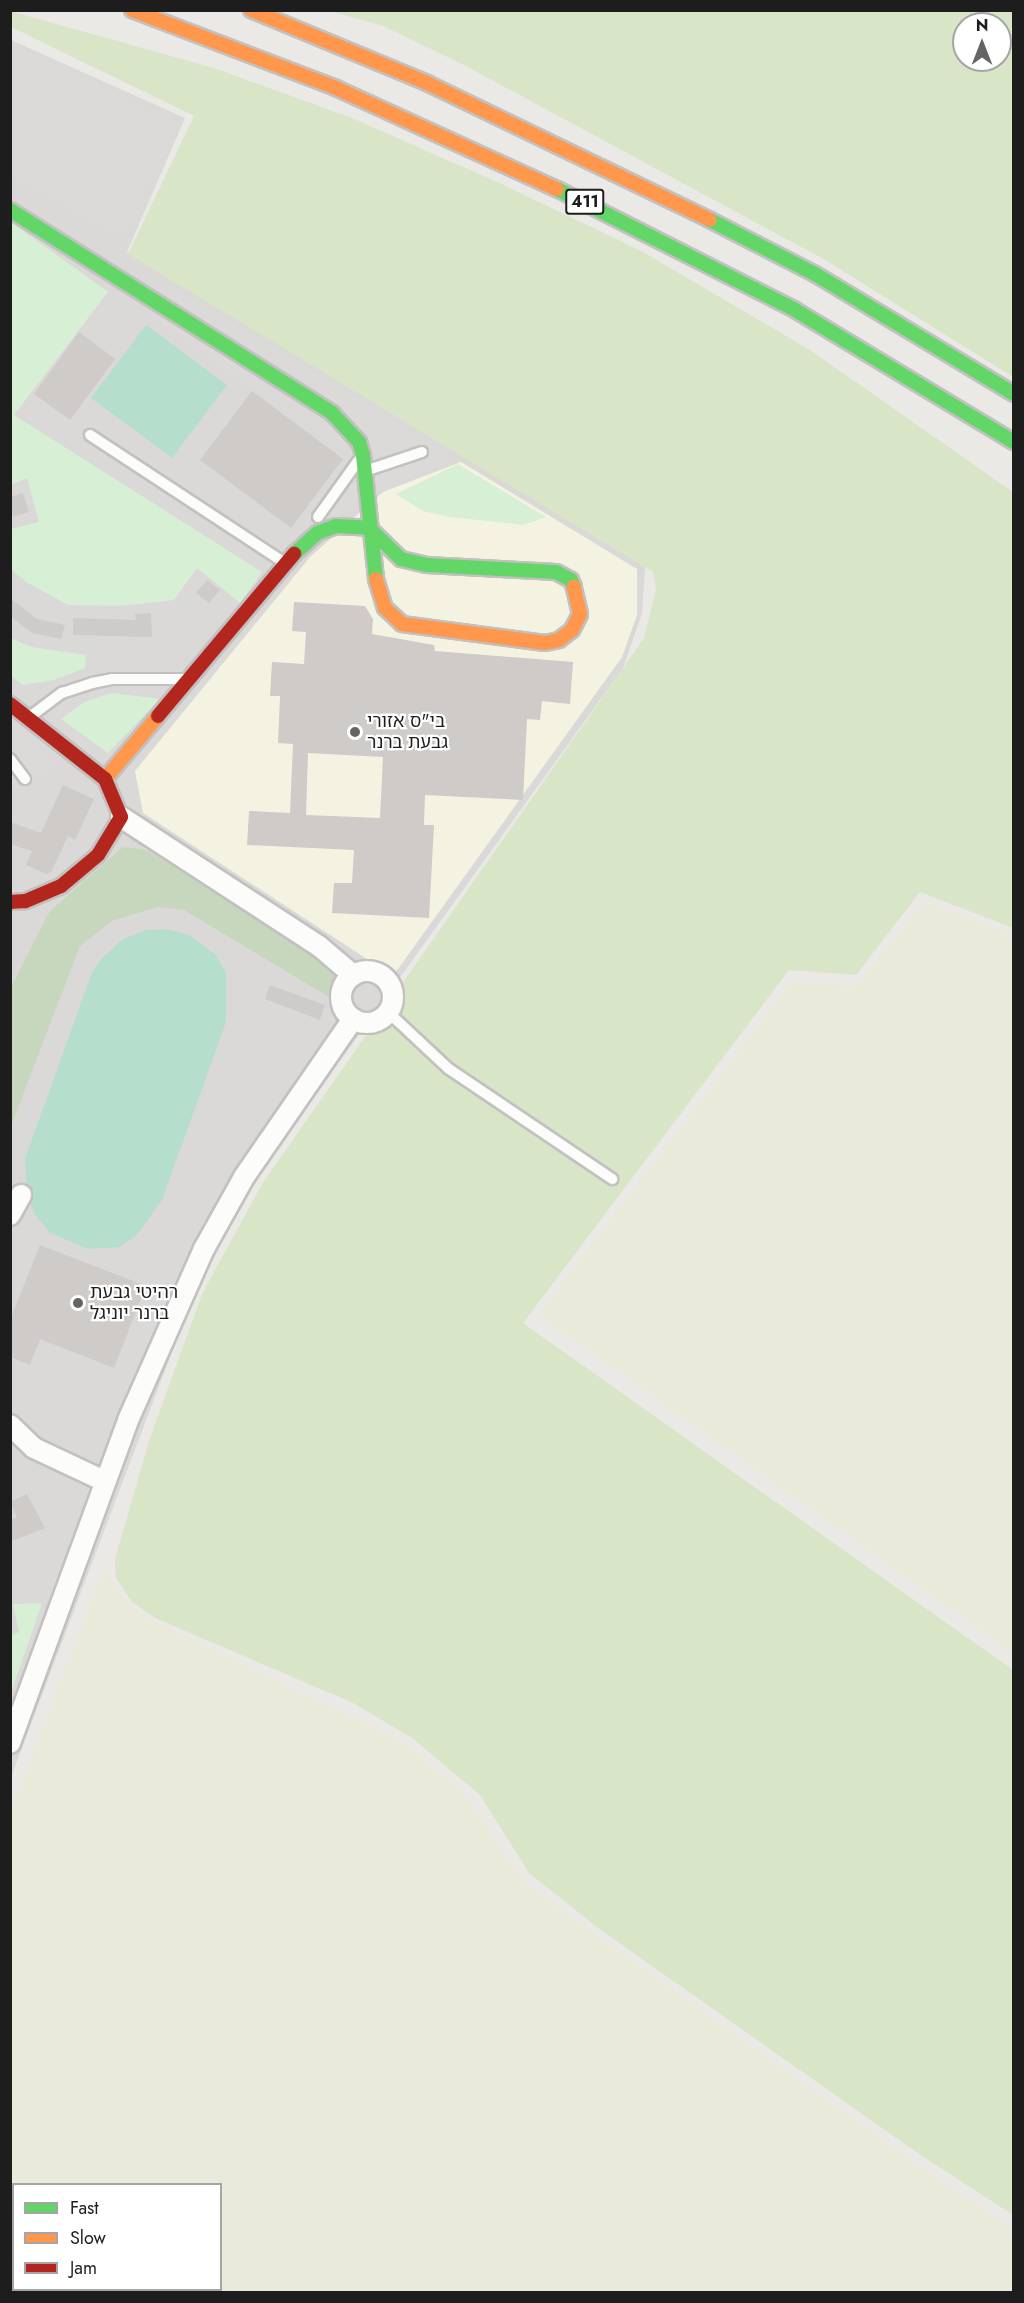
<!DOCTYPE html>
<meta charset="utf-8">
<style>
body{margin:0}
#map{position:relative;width:1024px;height:2303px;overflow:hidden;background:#ebe9e6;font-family:Jost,"Noto Sans Hebrew",sans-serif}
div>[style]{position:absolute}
.residential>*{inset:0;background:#dad9d7}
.education>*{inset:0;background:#f4f3e2}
.farmland>*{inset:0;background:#eaeada}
.grass>*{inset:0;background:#d8e6c7}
.forest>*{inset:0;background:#c7d7bd}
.park>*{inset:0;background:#d6efd5}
.pitch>*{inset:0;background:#b5decc}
.parking>*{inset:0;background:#dbdad9}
.building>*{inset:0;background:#cecbc9}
.roads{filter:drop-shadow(2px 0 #c2c1c0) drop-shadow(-2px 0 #c2c1c0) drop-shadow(0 2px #c2c1c0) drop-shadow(0 -2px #c2c1c0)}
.lane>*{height:10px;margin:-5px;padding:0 5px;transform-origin:5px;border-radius:5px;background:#fcfcfb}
.street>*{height:20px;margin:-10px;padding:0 10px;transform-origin:10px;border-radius:10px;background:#fcfcfb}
.street>.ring{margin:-10px;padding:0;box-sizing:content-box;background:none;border:20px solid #fcfcfb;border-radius:50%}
.fast>*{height:14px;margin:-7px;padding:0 7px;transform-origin:7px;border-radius:7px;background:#63d668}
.slow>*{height:14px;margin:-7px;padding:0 7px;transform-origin:7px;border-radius:7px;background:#ff974d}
.jam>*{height:14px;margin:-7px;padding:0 7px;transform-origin:7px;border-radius:7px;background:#b3261e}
.dots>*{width:16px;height:16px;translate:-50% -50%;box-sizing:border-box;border:3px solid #fff;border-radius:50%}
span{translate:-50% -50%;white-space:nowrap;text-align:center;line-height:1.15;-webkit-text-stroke:4.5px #fff;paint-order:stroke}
.shield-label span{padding:2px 4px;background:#fff;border:2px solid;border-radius:4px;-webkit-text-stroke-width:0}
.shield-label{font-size:16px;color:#1d1d1d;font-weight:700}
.poi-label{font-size:18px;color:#1d1d1d}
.left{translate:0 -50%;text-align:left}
.frame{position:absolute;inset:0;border:12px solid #1d1d1d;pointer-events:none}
.legend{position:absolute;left:12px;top:2183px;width:210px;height:108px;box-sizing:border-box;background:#fff;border:2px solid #a5a5a5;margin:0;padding:8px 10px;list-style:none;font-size:18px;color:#1d1d1d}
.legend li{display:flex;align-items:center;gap:12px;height:30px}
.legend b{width:30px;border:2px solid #a5a5a5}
.north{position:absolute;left:952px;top:12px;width:60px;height:60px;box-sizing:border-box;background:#fff;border:2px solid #a5a5a5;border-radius:50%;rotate:0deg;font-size:16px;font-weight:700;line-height:24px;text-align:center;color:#1d1d1d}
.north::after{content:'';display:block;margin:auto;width:21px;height:27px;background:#656463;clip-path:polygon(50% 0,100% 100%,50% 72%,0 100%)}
</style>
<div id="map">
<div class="residential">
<i style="clip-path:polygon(11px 40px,185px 118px,127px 252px,645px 567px,642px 614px,623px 668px,249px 1187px,189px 1307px,11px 1777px)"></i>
</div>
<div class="education">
<i style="clip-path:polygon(461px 462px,637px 569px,637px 615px,622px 657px,393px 976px,143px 813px,135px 771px,310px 557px,383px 492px)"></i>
</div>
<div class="farmland">
<i style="clip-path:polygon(925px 902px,1013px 935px,1013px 1653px,539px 1314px,792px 982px,855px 987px)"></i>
<i style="clip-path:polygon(evenodd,105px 1566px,119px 1595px,145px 1617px,406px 1744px,466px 1797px,525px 1884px,921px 2168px,1013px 2228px,1013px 2292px,11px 2292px,11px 1812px,105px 1566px,14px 2184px,220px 2184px,220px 2290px,14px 2290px,14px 2184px)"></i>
</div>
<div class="grass">
<i style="clip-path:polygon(10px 11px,214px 68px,352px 118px,504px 185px,643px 252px,810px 350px,1013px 492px,1013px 928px,920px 892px,856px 975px,789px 970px,523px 1323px,1013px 1670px,1013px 2215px,919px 2154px,598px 1928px,529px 1873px,480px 1795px,412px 1738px,353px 1703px,155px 1618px,132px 1602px,116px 1578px,115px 1559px,149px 1441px,202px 1294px,262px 1184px,644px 638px,656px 590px,653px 572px,128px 254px,194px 116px,11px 27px)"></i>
<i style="clip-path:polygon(evenodd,330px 11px,1013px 11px,1013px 377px,827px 261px,462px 64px,383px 26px,330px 11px,964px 24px,1000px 24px,1000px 60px,964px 60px,964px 24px)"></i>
</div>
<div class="forest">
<i style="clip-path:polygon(123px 847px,146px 850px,312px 949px,342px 977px,336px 984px,334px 1000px,184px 910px,157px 907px,112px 921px,80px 946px,11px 1126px,11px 987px,50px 911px)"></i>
</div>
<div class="park">
<i style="clip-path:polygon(11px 222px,108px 292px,14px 415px,262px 572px,240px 603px,197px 568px,174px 600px,120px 606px,68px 605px,26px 582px,11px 569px,11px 529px,39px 522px,27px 478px,11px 485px)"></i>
<i style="clip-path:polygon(458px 464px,546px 517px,523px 525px,450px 517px,423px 511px,396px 494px)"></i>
<i style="clip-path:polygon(11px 638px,31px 647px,86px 655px,85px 668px,54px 680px,23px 685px,11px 676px)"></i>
<i style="clip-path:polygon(112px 693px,160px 699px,108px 753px,61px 719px,84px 702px)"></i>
<i style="clip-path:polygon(42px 1603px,11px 1693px,11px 1636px,19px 1632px,13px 1604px)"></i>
</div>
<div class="pitch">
<i style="clip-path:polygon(146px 325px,227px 385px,172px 458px,91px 398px)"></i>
<i style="clip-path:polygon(167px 929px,189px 935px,216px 955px,226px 973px,226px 1022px,162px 1200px,136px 1236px,119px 1247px,88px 1249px,50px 1233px,34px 1213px,27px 1193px,25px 1159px,91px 975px,101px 959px,123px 939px,147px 930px)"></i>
</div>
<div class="parking">
<i style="clip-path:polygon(11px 43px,178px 124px,122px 237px,11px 174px)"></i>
<i style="clip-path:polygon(175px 290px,443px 451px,449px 463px,381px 486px,341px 512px,336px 521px,302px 526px,351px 458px,152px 317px)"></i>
<i style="clip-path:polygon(10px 725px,56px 763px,11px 795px,10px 795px)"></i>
</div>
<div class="building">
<i style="clip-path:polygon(79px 332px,115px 359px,70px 420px,34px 394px)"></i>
<i style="clip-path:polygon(252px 391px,343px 459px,291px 528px,200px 460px)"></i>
<i style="clip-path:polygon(23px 493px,29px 512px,13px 517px,10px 497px)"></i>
<i style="clip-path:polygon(207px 580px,220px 590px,209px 603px,196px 593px)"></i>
<i style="clip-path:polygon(10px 598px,37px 619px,65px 625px,61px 639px,32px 633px,10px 616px)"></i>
<i style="clip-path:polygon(evenodd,294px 602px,365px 606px,373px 619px,372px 634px,434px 645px,435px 651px,573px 662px,570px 704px,542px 701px,540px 720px,527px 719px,523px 800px,425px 795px,424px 825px,434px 825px,429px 918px,332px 913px,334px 883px,352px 883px,354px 850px,247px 845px,249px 811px,290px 813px,293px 744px,278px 743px,280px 696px,270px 696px,272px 662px,304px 664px,306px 632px,292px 631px,294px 602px,308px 753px,383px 757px,380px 818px,306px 815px,308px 753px)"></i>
<i style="clip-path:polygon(151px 613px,152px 637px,73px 635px,73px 618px,136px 620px,135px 614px)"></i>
<i style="clip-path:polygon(63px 785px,94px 799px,75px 840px,68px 836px,51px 872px,46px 874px,26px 865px,32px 851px,10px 844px,10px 822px,41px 833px)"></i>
<i style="clip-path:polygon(270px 985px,325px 1005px,320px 1020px,265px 999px)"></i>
<i style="clip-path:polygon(40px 1245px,146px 1286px,114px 1368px,40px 1339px,30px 1365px,10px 1357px,10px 1320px)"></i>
<i style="clip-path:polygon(27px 1494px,45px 1528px,10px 1542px,10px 1520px,17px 1517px,10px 1502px)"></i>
</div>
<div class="roads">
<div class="lane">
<i style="left:90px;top:435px;width:233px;rotate:33.3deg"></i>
<i style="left:365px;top:471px;width:60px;rotate:-18.4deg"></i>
<i style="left:318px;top:517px;width:69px;rotate:-54.5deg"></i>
<i style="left:31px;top:716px;width:39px;rotate:-37deg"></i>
<i style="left:62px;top:693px;width:32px;rotate:-18deg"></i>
<i style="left:92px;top:683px;width:20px;rotate:-11deg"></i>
<i style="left:112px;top:679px;width:71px"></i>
<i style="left:10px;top:759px;width:25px;rotate:53deg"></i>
<i style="left:388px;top:1012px;width:83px;rotate:43.1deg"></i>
<i style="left:449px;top:1069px;width:197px;rotate:34deg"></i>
</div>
<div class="street">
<i style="left:121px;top:817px;width:236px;rotate:33.1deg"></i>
<i style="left:319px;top:946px;width:45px;rotate:40.5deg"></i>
<i class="ring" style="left:341px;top:971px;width:32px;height:32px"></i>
<i style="left:10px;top:1215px;width:23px;rotate:-61deg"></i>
<i style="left:10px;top:1425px;width:33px;rotate:44deg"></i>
<i style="left:34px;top:1448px;width:77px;rotate:25.2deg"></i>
<i style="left:10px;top:1743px;width:346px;rotate:-69.9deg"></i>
<i style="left:129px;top:1418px;width:185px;rotate:-66.1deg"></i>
<i style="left:204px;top:1249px;width:82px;rotate:-60.9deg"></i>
<i style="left:244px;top:1177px;width:192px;rotate:-55.4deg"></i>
</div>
<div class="fast">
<i style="left:557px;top:189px;width:267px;rotate:26.9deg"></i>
<i style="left:795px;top:310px;width:256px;rotate:31.1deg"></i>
<i style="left:10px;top:210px;width:381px;rotate:32.2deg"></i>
<i style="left:332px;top:413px;width:40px;rotate:47deg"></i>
<i style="left:359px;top:442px;width:14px;rotate:73deg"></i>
<i style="left:363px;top:455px;width:125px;rotate:84deg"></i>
<i style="left:710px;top:220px;width:118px;rotate:27.2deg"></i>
<i style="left:815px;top:274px;width:232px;rotate:31.1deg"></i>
<i style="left:294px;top:554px;width:31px;rotate:-42deg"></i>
<i style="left:317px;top:533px;width:20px;rotate:-20deg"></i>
<i style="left:336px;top:526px;width:33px;rotate:3deg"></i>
<i style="left:369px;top:528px;width:45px;rotate:44.1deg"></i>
<i style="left:401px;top:559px;width:27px;rotate:13deg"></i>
<i style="left:427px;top:565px;width:129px;rotate:3.1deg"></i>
<i style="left:556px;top:572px;width:17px;rotate:28deg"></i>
<i style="left:571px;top:580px;width:8px;rotate:67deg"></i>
</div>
<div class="slow">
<i style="left:132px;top:10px;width:218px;rotate:20.9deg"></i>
<i style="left:336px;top:88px;width:243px;rotate:24.6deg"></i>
<i style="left:251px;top:10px;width:191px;rotate:22.5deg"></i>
<i style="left:427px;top:83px;width:314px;rotate:25.8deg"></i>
<i style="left:376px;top:579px;width:30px;rotate:73deg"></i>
<i style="left:385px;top:608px;width:23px;rotate:43deg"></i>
<i style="left:402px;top:624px;width:144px;rotate:7.6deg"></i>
<i style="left:545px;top:643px;width:14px;rotate:-12deg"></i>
<i style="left:559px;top:640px;width:16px;rotate:-38deg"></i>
<i style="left:572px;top:630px;width:18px;rotate:-63deg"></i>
<i style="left:580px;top:614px;width:28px;rotate:-103deg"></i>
<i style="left:105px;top:779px;width:82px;rotate:-49.9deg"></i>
</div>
<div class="jam">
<i style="left:10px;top:704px;width:121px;rotate:38.3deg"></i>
<i style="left:105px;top:779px;width:41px;rotate:67.2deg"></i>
<i style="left:121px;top:817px;width:44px;rotate:121.2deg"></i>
<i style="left:98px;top:855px;width:48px;rotate:140deg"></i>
<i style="left:61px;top:886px;width:39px;rotate:157deg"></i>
<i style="left:25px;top:901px;width:15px;rotate:176deg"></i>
<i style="left:158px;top:716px;width:212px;rotate:-50deg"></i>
</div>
</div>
<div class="dots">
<i style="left:355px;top:732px;background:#656463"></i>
<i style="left:78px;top:1303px;background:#656463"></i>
</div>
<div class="shield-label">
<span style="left:585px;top:202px">411</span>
</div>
<div class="poi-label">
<span class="left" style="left:367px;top:732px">בי"ס אזורי<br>גבעת ברנר</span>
<span class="left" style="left:90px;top:1303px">רהיטי גבעת<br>ברנר יוניגל</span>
</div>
<div class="frame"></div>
<ul class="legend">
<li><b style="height:8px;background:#63d668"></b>Fast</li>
<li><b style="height:8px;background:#ff974d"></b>Slow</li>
<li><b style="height:8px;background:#b3261e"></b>Jam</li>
</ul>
<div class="north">N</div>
</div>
